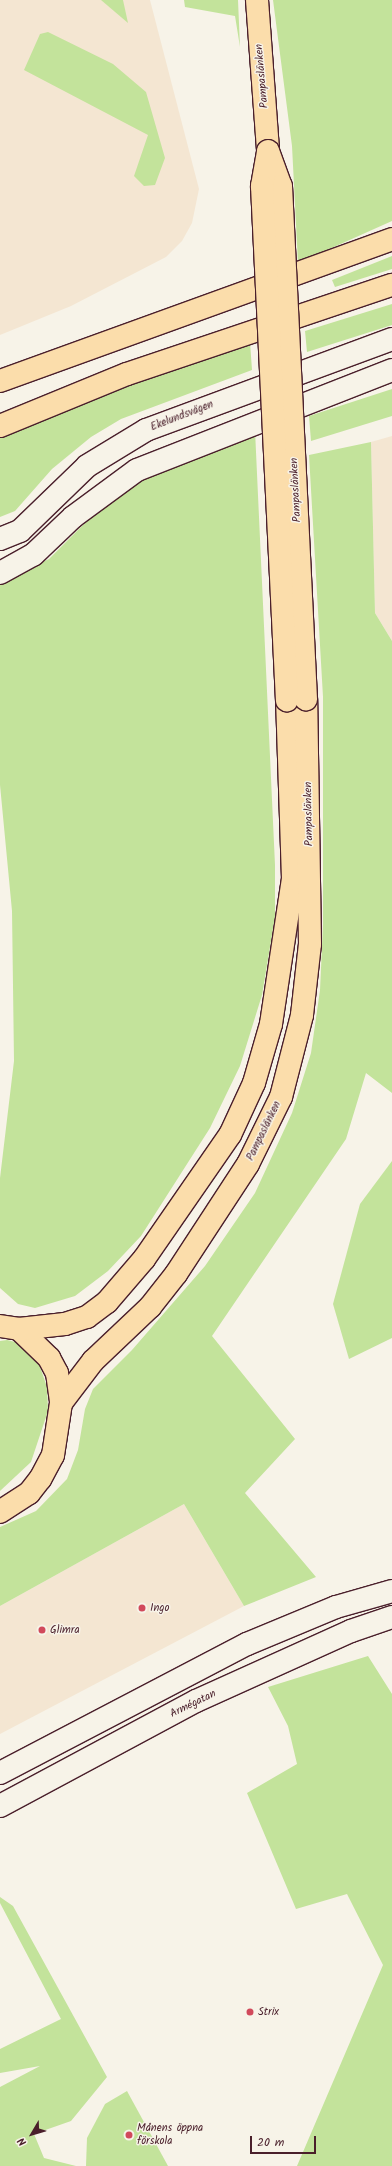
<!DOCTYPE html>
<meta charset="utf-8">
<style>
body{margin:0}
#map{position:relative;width:392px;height:2166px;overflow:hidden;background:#f7f3e8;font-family:Kalam,sans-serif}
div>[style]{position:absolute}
.built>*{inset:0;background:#f4e6d2}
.green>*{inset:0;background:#c3e39b}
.roads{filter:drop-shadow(1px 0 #4a1f2b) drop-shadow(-1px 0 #4a1f2b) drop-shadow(0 1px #4a1f2b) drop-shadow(0 -1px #4a1f2b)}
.minor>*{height:22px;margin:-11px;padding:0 11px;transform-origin:11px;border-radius:11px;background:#f7f3e8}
.major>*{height:22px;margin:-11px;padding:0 11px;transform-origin:11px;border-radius:11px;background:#fbddab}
.highway>*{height:22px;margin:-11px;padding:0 11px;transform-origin:11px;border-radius:11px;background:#fbddab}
.bridges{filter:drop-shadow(1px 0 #4a1f2b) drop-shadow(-1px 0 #4a1f2b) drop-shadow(0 1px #4a1f2b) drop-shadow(0 -1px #4a1f2b)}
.major-bridge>*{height:22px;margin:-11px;padding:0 11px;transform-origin:11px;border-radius:11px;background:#fbddab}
.dots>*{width:11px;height:11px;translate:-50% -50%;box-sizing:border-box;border:2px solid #f7f3e8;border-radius:50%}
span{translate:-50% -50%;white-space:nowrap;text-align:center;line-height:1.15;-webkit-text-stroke:3px #f7f3e8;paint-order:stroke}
.street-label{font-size:11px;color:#4a1f2b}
.poi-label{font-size:11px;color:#4a1f2b}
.left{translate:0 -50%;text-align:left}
.north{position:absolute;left:12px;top:2114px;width:40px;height:40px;-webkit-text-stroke:3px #f7f3e8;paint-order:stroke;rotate:232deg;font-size:11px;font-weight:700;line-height:16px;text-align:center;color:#4a1f2b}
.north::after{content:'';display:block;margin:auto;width:14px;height:18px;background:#4a1f2b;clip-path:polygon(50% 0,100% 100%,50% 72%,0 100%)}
.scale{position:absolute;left:250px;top:2136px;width:66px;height:18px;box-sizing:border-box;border:2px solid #4a1f2b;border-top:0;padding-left:5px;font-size:12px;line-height:14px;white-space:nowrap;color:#4a1f2b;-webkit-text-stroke:3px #f7f3e8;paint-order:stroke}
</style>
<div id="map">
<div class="built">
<i style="clip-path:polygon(0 0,150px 0,199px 189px,192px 223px,182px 241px,166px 257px,71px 306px,0 335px)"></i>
<i style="clip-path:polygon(392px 436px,392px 641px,375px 613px,371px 442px)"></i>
<i style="clip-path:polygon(184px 1504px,244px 1606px,0 1734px,0 1606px)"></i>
</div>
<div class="green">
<i style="clip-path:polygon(101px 0,123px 0,128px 23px)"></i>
<i style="clip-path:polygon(184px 0,238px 0,240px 47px,235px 16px,185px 7px)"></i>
<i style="clip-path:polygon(273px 0,392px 0,392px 221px,298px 263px,292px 146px)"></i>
<i style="clip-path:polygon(48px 32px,113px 64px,146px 92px,165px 158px,155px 185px,144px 186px,134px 176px,148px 135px,24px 70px,40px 34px)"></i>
<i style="clip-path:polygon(392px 256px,392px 269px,335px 287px,332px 280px)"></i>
<i style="clip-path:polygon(392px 304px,392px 325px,307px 352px,305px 331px)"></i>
<i style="clip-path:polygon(250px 342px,252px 370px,121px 419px,91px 437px,52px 469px,15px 511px,0 517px,0 435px,28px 421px)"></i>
<i style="clip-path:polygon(392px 389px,392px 416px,311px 441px,309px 416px)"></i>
<i style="clip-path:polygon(255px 430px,275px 865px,275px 917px,262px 995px,240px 1066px,210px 1128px,141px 1236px,108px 1271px,75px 1296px,35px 1308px,18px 1304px,0 1288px,0 1178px,14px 1061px,12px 911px,0 785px,0 582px,49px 559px,108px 500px,148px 473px)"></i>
<i style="clip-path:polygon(371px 442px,375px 613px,392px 641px,392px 1093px,366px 1073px,346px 1139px,212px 1336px,295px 1439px,245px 1493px,316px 1577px,244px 1606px,184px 1504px,0 1606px,0 1527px,36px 1511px,67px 1479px,78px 1450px,85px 1409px,93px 1389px,132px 1350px,205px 1266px,255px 1193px,292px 1113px,311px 1053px,320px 990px,323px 924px,323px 697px,309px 455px)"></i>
<i style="clip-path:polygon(392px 1161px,392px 1338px,349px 1359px,333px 1304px,360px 1204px)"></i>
<i style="clip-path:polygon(7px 1340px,23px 1344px,39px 1364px,47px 1387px,48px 1411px,31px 1462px,0 1491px,0 1341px)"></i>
<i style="clip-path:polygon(368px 1656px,392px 1694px,392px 2166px,297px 2166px,383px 1965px,347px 1894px,296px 1909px,247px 1793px,297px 1764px,288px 1726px,268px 1687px)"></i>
<i style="clip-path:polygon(0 1897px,13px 1906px,107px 2077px,71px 2121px,34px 2134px,44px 2158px,76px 2166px,0 2166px,0 2087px,40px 2066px,0 2073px,0 2049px,61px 2019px,0 1903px)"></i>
<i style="clip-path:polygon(127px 2091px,168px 2166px,86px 2166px,87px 2138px,105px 2104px)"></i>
</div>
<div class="roads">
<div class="minor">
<i style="left:0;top:539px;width:22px;rotate:-22deg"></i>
<i style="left:20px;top:531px;width:93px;rotate:-44.1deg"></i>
<i style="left:87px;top:466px;width:69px;rotate:-31.4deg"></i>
<i style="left:146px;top:430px;width:262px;rotate:-20.3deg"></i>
<i style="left:0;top:573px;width:38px;rotate:-29deg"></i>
<i style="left:33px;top:555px;width:55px;rotate:-43.5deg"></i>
<i style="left:73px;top:517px;width:79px;rotate:-36.3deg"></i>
<i style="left:137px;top:470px;width:274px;rotate:-21.4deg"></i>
<i style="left:0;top:1773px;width:279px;rotate:-27.6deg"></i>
<i style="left:247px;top:1644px;width:96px;rotate:-22.6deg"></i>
<i style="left:336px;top:1607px;width:58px;rotate:-15.9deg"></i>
<i style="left:0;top:1806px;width:222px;rotate:-28.2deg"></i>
<i style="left:196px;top:1701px;width:170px;rotate:-24.3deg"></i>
<i style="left:351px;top:1631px;width:43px;rotate:-18.9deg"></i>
</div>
<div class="major">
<i style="left:257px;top:0;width:151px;rotate:85.8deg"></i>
<i style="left:0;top:1326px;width:19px;rotate:9deg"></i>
<i style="left:19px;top:1329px;width:42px;rotate:44deg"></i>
<i style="left:49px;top:1358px;width:17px;rotate:62deg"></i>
<i style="left:57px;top:1373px;width:30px;rotate:82deg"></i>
<i style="left:61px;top:1403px;width:53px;rotate:98.7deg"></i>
<i style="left:53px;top:1455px;width:27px;rotate:118deg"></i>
<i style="left:40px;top:1479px;width:18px;rotate:128deg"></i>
<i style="left:29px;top:1493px;width:35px;rotate:147deg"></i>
<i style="left:19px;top:1329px;width:46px;rotate:-6.2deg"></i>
<i style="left:65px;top:1324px;width:23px;rotate:-18deg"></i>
<i style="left:87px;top:1317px;width:25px;rotate:-37deg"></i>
<i style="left:107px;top:1302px;width:57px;rotate:-49.3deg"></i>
<i style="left:144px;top:1259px;width:151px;rotate:-55.3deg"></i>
<i style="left:230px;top:1135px;width:57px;rotate:-65.2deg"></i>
<i style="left:254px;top:1083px;width:61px;rotate:-73.9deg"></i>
<i style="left:271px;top:1024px;width:147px;rotate:-81.4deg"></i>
<i style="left:293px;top:879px;width:179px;rotate:-91.9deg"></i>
<i style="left:61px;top:1403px;width:53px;rotate:-52.7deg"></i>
<i style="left:93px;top:1361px;width:79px;rotate:-43.5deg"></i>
<i style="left:150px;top:1307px;width:42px;rotate:-51.8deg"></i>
<i style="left:176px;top:1274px;width:131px;rotate:-56.8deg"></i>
<i style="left:248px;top:1164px;width:75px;rotate:-63.8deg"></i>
<i style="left:281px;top:1097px;width:85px;rotate:-75.6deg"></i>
<i style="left:302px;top:1015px;width:71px;rotate:-83.6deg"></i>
<i style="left:310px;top:944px;width:245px;rotate:-90.9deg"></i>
</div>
<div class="highway">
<i style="left:0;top:381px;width:417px;rotate:-19.9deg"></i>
<i style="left:0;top:426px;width:137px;rotate:-22.3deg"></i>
<i style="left:127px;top:374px;width:280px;rotate:-18.6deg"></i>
</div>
</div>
<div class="bridges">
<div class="major-bridge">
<i style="left:268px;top:151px;width:37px;rotate:70deg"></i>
<i style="left:281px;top:186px;width:514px;rotate:87.21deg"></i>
<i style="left:268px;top:152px;width:35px;rotate:100deg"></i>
<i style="left:262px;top:186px;width:515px;rotate:87.22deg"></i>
</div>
</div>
<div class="dots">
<i style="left:142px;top:1608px;background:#d1495b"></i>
<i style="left:42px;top:1630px;background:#d1495b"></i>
<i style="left:250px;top:2012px;background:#d1495b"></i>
<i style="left:129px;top:2135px;background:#d1495b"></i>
</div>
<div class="street-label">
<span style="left:262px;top:76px;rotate:-95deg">Pampaslänken</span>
<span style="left:182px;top:416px;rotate:-21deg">Ekelundsvägen</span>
<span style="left:296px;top:490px;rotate:-93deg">Pampaslänken</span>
<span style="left:309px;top:814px;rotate:-91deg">Pampaslänken</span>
<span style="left:264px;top:1131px;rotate:-64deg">Pampaslänken</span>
<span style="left:193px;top:1704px;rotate:-26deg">Armégatan</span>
</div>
<div class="poi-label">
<span class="left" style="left:150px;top:1608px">Ingo</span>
<span class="left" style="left:50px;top:1630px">Glimra</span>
<span class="left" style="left:258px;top:2012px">Strix</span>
<span class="left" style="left:137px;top:2135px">Månens öppna<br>förskola</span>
</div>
<div class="north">N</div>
<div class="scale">20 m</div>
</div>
